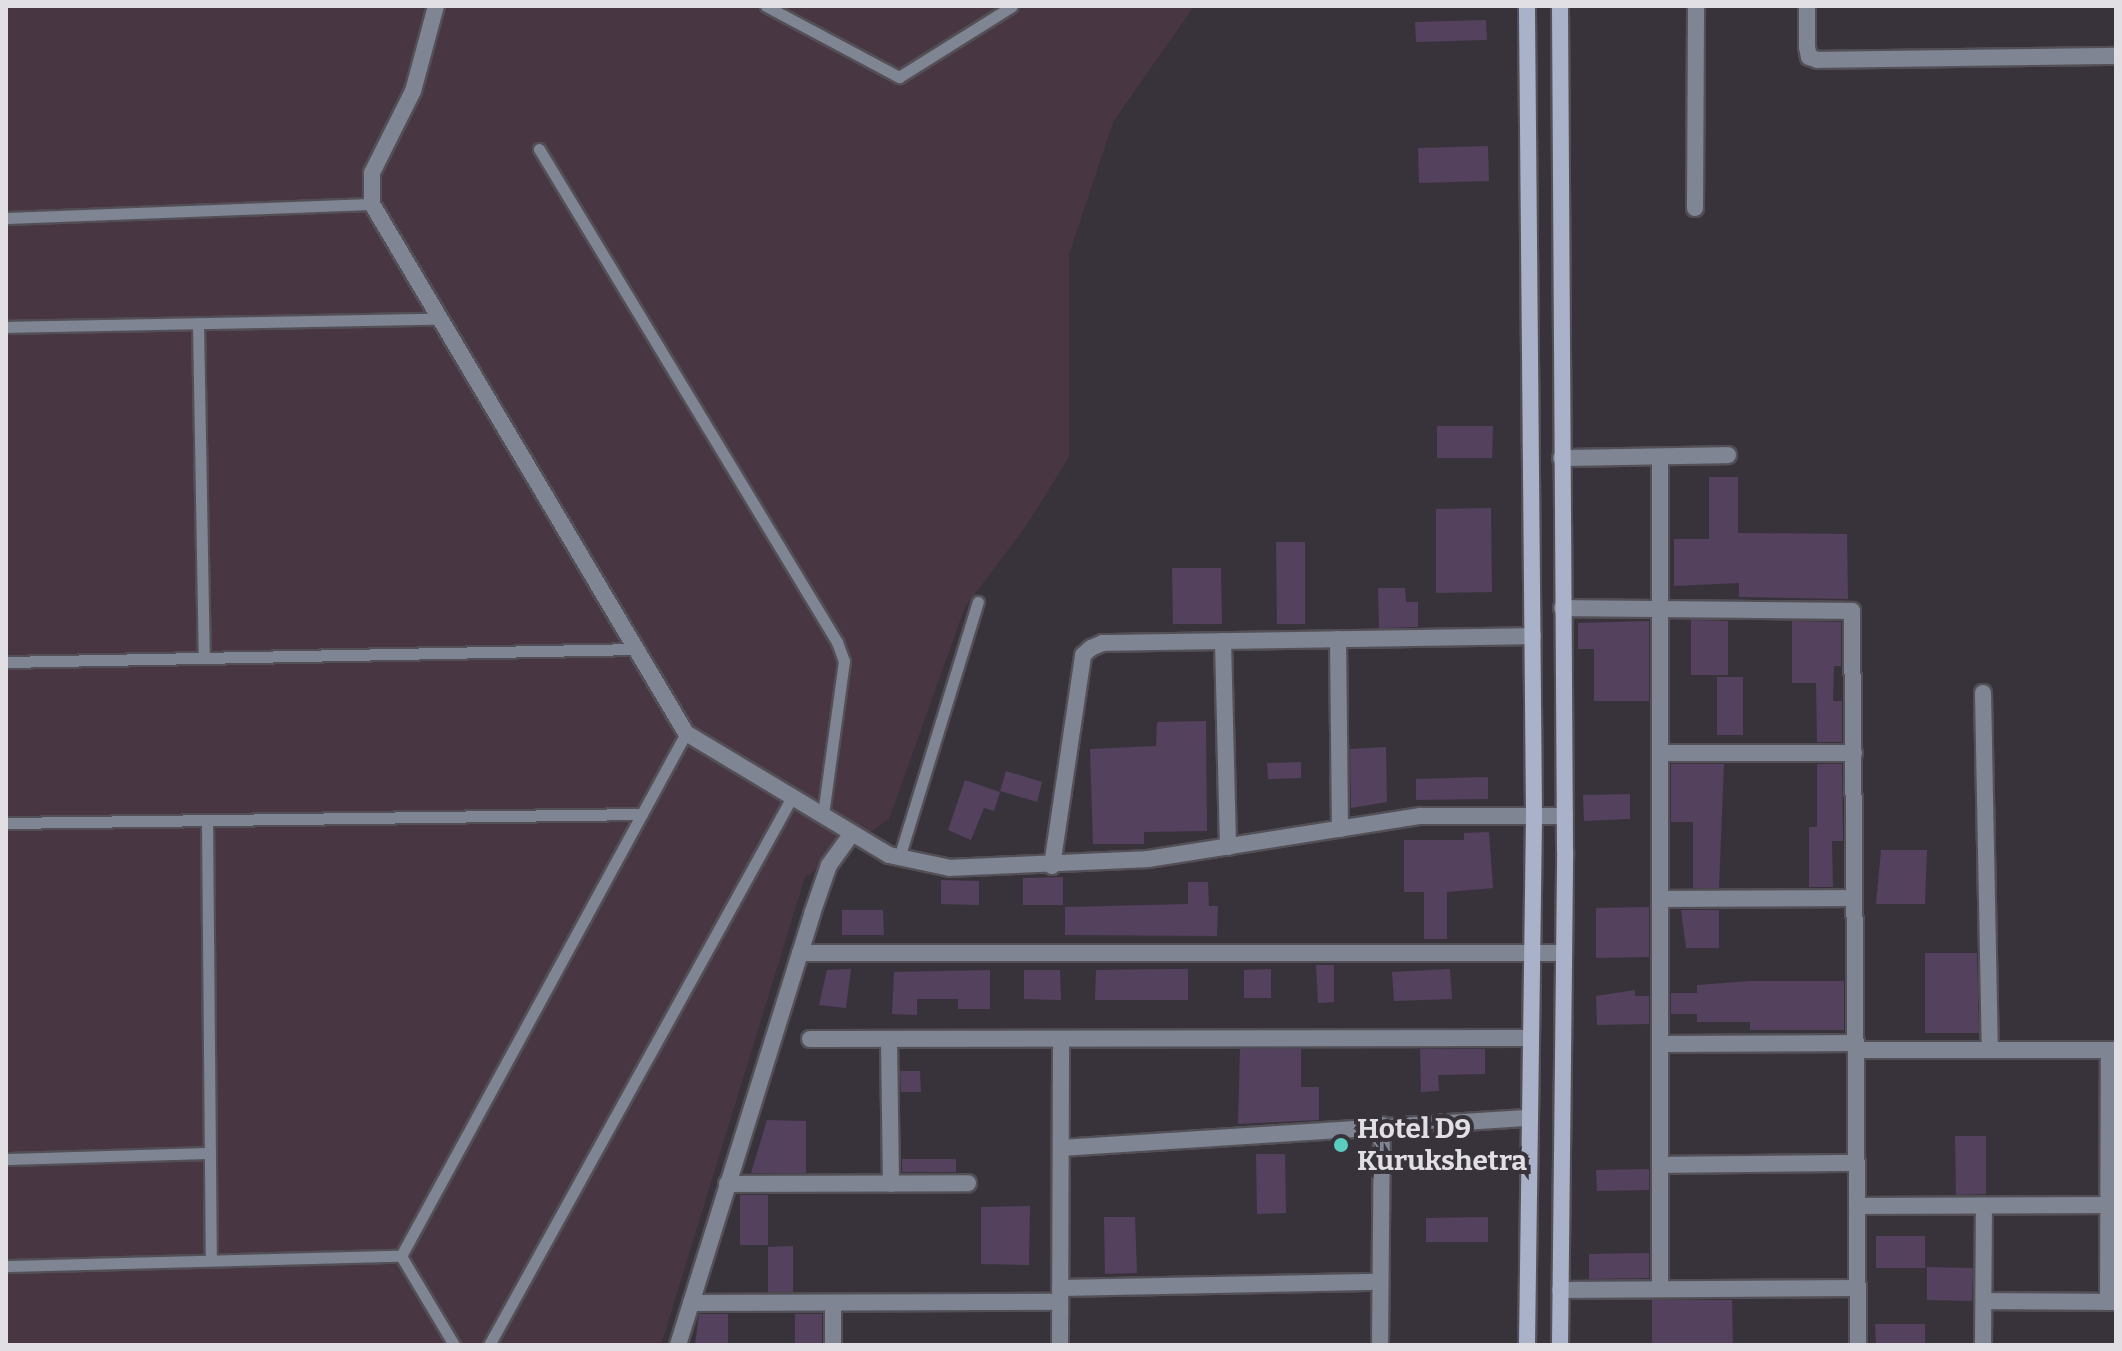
<!DOCTYPE html>
<style>
body{margin:0}
#map{position:relative;width:2122px;height:1351px;overflow:hidden;background:#38333b;font-family:Bitter,serif}
div>[style]{position:absolute}
.commercial>*{inset:0;background:#483742}
.building>*{inset:0;background:#53415d}
.roads{filter:drop-shadow(2px 0 #534f56) drop-shadow(-2px 0 #534f56) drop-shadow(0 2px #534f56) drop-shadow(0 -2px #534f56)}
.service>*{height:11px;margin:-5.5px;padding:0 5.5px;transform-origin:5.5px;border-radius:5.5px;background:#808594}
.minor>*{height:16px;margin:-8px;padding:0 8px;transform-origin:8px;border-radius:8px;background:#808594}
.secondary>*{height:16px;margin:-8px;padding:0 8px;transform-origin:8px;border-radius:8px;background:#aab2c9}
.dots>*{width:22px;height:22px;translate:-50% -50%;box-sizing:border-box;border:4px solid #38333b;border-radius:50%}
span{translate:-50% -50%;white-space:nowrap;text-align:center;line-height:1.15;-webkit-text-stroke:8px #38333b;paint-order:stroke}
.poi-label{font-size:28px;color:#e2dfe4;font-weight:700}
.left{translate:0 -50%;text-align:left}
.frame{position:absolute;inset:0;border:8px solid #e2dfe4;pointer-events:none}
</style>
<div id="map">
<div class="commercial">
<i style="clip-path:polygon(6px 6px,1194px 6px,1113px 122px,1069px 254px,1069px 457px,1026px 526px,965px 607px,889px 819px,805px 877px,661px 1345px,6px 1345px)"></i>
</div>
<div class="building">
<i style="clip-path:polygon(1486px 20px,1487px 40px,1416px 42px,1415px 22px)"></i>
<i style="clip-path:polygon(1488px 146px,1489px 181px,1419px 183px,1418px 148px)"></i>
<i style="clip-path:polygon(1437px 426px,1493px 426px,1492px 458px,1437px 458px)"></i>
<i style="clip-path:polygon(1709px 477px,1738px 477px,1738px 533px,1847px 534px,1848px 599px,1739px 597px,1739px 583px,1674px 586px,1674px 539px,1709px 539px)"></i>
<i style="clip-path:polygon(1491px 508px,1492px 592px,1436px 593px,1436px 509px)"></i>
<i style="clip-path:polygon(1276px 542px,1305px 542px,1305px 624px,1277px 624px)"></i>
<i style="clip-path:polygon(1172px 568px,1221px 568px,1222px 624px,1173px 624px)"></i>
<i style="clip-path:polygon(1378px 588px,1405px 588px,1406px 602px,1418px 602px,1418px 627px,1379px 628px)"></i>
<i style="clip-path:polygon(1691px 620px,1728px 621px,1728px 675px,1691px 675px)"></i>
<i style="clip-path:polygon(1649px 621px,1649px 701px,1594px 701px,1594px 649px,1578px 649px,1578px 623px)"></i>
<i style="clip-path:polygon(1792px 621px,1841px 622px,1841px 666px,1834px 666px,1833px 701px,1842px 701px,1842px 742px,1817px 742px,1816px 683px,1792px 683px)"></i>
<i style="clip-path:polygon(1717px 677px,1743px 677px,1743px 735px,1717px 735px)"></i>
<i style="clip-path:polygon(1206px 721px,1207px 831px,1144px 832px,1144px 844px,1093px 844px,1090px 749px,1156px 746px,1157px 722px)"></i>
<i style="clip-path:polygon(1386px 747px,1387px 802px,1351px 808px,1350px 749px)"></i>
<i style="clip-path:polygon(1301px 762px,1301px 778px,1268px 779px,1267px 763px)"></i>
<i style="clip-path:polygon(1671px 764px,1724px 764px,1719px 888px,1693px 888px,1693px 822px,1671px 822px)"></i>
<i style="clip-path:polygon(1817px 764px,1842px 764px,1843px 841px,1832px 841px,1833px 887px,1809px 887px,1809px 827px,1817px 827px)"></i>
<i style="clip-path:polygon(1006px 771px,1042px 782px,1037px 802px,1000px 791px)"></i>
<i style="clip-path:polygon(1488px 777px,1488px 799px,1416px 800px,1416px 779px)"></i>
<i style="clip-path:polygon(965px 780px,1000px 792px,994px 811px,984px 808px,971px 840px,948px 830px)"></i>
<i style="clip-path:polygon(1630px 794px,1630px 819px,1584px 821px,1583px 795px)"></i>
<i style="clip-path:polygon(1489px 832px,1493px 888px,1447px 892px,1447px 939px,1424px 939px,1424px 892px,1404px 892px,1404px 840px,1464px 840px,1464px 833px)"></i>
<i style="clip-path:polygon(1881px 850px,1927px 850px,1925px 904px,1876px 904px)"></i>
<i style="clip-path:polygon(1063px 877px,1063px 905px,1023px 905px,1023px 878px)"></i>
<i style="clip-path:polygon(941px 880px,979px 881px,979px 905px,941px 904px)"></i>
<i style="clip-path:polygon(1188px 882px,1208px 882px,1209px 906px,1218px 906px,1217px 936px,1065px 935px,1065px 907px,1188px 904px)"></i>
<i style="clip-path:polygon(1649px 907px,1649px 957px,1596px 958px,1596px 908px)"></i>
<i style="clip-path:polygon(842px 910px,883px 910px,884px 935px,842px 935px)"></i>
<i style="clip-path:polygon(1681px 910px,1719px 910px,1719px 948px,1686px 948px)"></i>
<i style="clip-path:polygon(1925px 953px,1977px 953px,1979px 1033px,1925px 1033px)"></i>
<i style="clip-path:polygon(1316px 965px,1334px 965px,1334px 1002px,1318px 1003px)"></i>
<i style="clip-path:polygon(851px 969px,846px 1008px,819px 1005px,827px 970px)"></i>
<i style="clip-path:polygon(1165px 969px,1188px 969px,1188px 1000px,1095px 1000px,1096px 970px)"></i>
<i style="clip-path:polygon(1271px 969px,1271px 998px,1244px 998px,1244px 970px)"></i>
<i style="clip-path:polygon(1450px 969px,1452px 999px,1394px 1001px,1392px 972px)"></i>
<i style="clip-path:polygon(990px 970px,990px 1009px,958px 1009px,958px 999px,917px 999px,917px 1015px,892px 1014px,894px 972px)"></i>
<i style="clip-path:polygon(1024px 970px,1060px 970px,1061px 1000px,1024px 999px)"></i>
<i style="clip-path:polygon(1750px 981px,1844px 981px,1844px 1030px,1750px 1030px,1750px 1022px,1697px 1022px,1697px 1014px,1671px 1014px,1671px 993px,1697px 993px,1697px 985px)"></i>
<i style="clip-path:polygon(1635px 990px,1635px 996px,1649px 996px,1649px 1024px,1597px 1025px,1596px 996px)"></i>
<i style="clip-path:polygon(1240px 1049px,1301px 1049px,1301px 1087px,1319px 1087px,1319px 1120px,1238px 1124px)"></i>
<i style="clip-path:polygon(1420px 1049px,1485px 1049px,1485px 1074px,1438px 1075px,1439px 1091px,1421px 1092px)"></i>
<i style="clip-path:polygon(900px 1071px,920px 1071px,921px 1092px,901px 1092px)"></i>
<i style="clip-path:polygon(767px 1120px,806px 1121px,806px 1173px,751px 1173px)"></i>
<i style="clip-path:polygon(1955px 1136px,1986px 1136px,1986px 1194px,1956px 1195px)"></i>
<i style="clip-path:polygon(1256px 1154px,1285px 1154px,1286px 1213px,1257px 1214px)"></i>
<i style="clip-path:polygon(902px 1159px,956px 1159px,956px 1172px,902px 1172px)"></i>
<i style="clip-path:polygon(1649px 1169px,1649px 1190px,1597px 1191px,1596px 1170px)"></i>
<i style="clip-path:polygon(740px 1195px,768px 1195px,768px 1245px,740px 1245px)"></i>
<i style="clip-path:polygon(1030px 1206px,1029px 1265px,981px 1264px,981px 1207px)"></i>
<i style="clip-path:polygon(1104px 1217px,1135px 1217px,1137px 1273px,1105px 1274px)"></i>
<i style="clip-path:polygon(1488px 1217px,1488px 1242px,1426px 1242px,1426px 1218px)"></i>
<i style="clip-path:polygon(1876px 1236px,1925px 1236px,1925px 1268px,1876px 1268px)"></i>
<i style="clip-path:polygon(793px 1246px,793px 1292px,768px 1292px,768px 1247px)"></i>
<i style="clip-path:polygon(1649px 1253px,1649px 1278px,1589px 1279px,1589px 1254px)"></i>
<i style="clip-path:polygon(1927px 1267px,1973px 1268px,1972px 1301px,1927px 1300px)"></i>
<i style="clip-path:polygon(1652px 1300px,1732px 1300px,1733px 1345px,1652px 1345px)"></i>
<i style="clip-path:polygon(699px 1314px,728px 1314px,728px 1345px,695px 1345px)"></i>
<i style="clip-path:polygon(795px 1314px,822px 1314px,822px 1344px,795px 1344px)"></i>
<i style="clip-path:polygon(1875px 1324px,1925px 1324px,1925px 1345px,1876px 1345px)"></i>
</div>
<div class="roads">
<div class="service">
<i style="left:766px;top:6px;width:151px;rotate:28.1deg"></i>
<i style="left:899px;top:77px;width:133px;rotate:-32.1deg"></i>
<i style="left:539px;top:149px;width:576px;rotate:58.85deg"></i>
<i style="left:837px;top:642px;width:20px;rotate:70deg"></i>
<i style="left:844px;top:661px;width:155px;rotate:97.8deg"></i>
<i style="left:6px;top:218px;width:366px;rotate:-2.2deg"></i>
<i style="left:198px;top:324px;width:334px;rotate:89deg"></i>
<i style="left:6px;top:327px;width:432px;rotate:-1.1deg"></i>
<i style="left:6px;top:662px;width:630px;rotate:-1.18deg"></i>
<i style="left:207px;top:820px;width:440px;rotate:89.5deg"></i>
<i style="left:6px;top:823px;width:636px;rotate:-0.81deg"></i>
<i style="left:899px;top:858px;width:268px;rotate:-72.9deg"></i>
<i style="left:6px;top:1159px;width:204px;rotate:-1.7deg"></i>
<i style="left:401px;top:1256px;width:104px;rotate:59.2deg"></i>
<i style="left:6px;top:1266px;width:395px;rotate:-1.5deg"></i>
<i style="left:401px;top:1256px;width:596px;rotate:-61.41deg"></i>
<i style="left:489px;top:1345px;width:626px;rotate:-61.06deg"></i>
</div>
<div class="minor">
<i style="left:436px;top:6px;width:88px;rotate:105.1deg"></i>
<i style="left:413px;top:91px;width:92px;rotate:116.6deg"></i>
<i style="left:372px;top:173px;width:31px;rotate:90deg"></i>
<i style="left:372px;top:204px;width:615px;rotate:59.31deg"></i>
<i style="left:686px;top:733px;width:237px;rotate:31deg"></i>
<i style="left:889px;top:855px;width:62px;rotate:12deg"></i>
<i style="left:950px;top:868px;width:198px;rotate:-2.6deg"></i>
<i style="left:1148px;top:859px;width:276px;rotate:-9deg"></i>
<i style="left:1421px;top:816px;width:144px"></i>
<i style="left:1807px;top:6px;width:41px;rotate:90deg"></i>
<i style="left:1807px;top:47px;width:10px;rotate:79deg"></i>
<i style="left:1809px;top:57px;width:9px;rotate:18deg"></i>
<i style="left:1818px;top:60px;width:298px;rotate:-0.8deg"></i>
<i style="left:1695px;top:208px;width:202px;rotate:-89.7deg"></i>
<i style="left:1660px;top:457px;width:830px;rotate:90deg"></i>
<i style="left:1561px;top:458px;width:167px;rotate:-1deg"></i>
<i style="left:1562px;top:608px;width:290px;rotate:0.6deg"></i>
<i style="left:1852px;top:611px;width:734px;rotate:89.53deg"></i>
<i style="left:1338px;top:639px;width:190px;rotate:89.4deg"></i>
<i style="left:1223px;top:641px;width:206px;rotate:88.6deg"></i>
<i style="left:1983px;top:693px;width:357px;rotate:88.9deg"></i>
<i style="left:1660px;top:753px;width:194px"></i>
<i style="left:1052px;top:866px;width:213px;rotate:-81.6deg"></i>
<i style="left:1083px;top:655px;width:11px;rotate:-41deg"></i>
<i style="left:1091px;top:648px;width:13px;rotate:-23deg"></i>
<i style="left:1103px;top:643px;width:430px;rotate:-0.9deg"></i>
<i style="left:1660px;top:899px;width:194px;rotate:-0.3deg"></i>
<i style="left:800px;top:953px;width:763px"></i>
<i style="left:810px;top:1039px;width:720px;rotate:-0.08deg"></i>
<i style="left:889px;top:1041px;width:143px;rotate:89.2deg"></i>
<i style="left:1660px;top:1044px;width:196px;rotate:-0.3deg"></i>
<i style="left:1856px;top:1050px;width:260px"></i>
<i style="left:1061px;top:1148px;width:469px;rotate:-3.7deg"></i>
<i style="left:1660px;top:1165px;width:197px;rotate:-0.6deg"></i>
<i style="left:727px;top:1184px;width:241px;rotate:-0.2deg"></i>
<i style="left:1857px;top:1206px;width:251px;rotate:-0.2deg"></i>
<i style="left:1060px;top:1288px;width:320px;rotate:-1.1deg"></i>
<i style="left:1560px;top:1290px;width:298px;rotate:-0.4deg"></i>
<i style="left:1984px;top:1301px;width:132px;rotate:0.4deg"></i>
<i style="left:2108px;top:1302px;width:252px;rotate:-89.8deg"></i>
<i style="left:691px;top:1303px;width:369px;rotate:-0.2deg"></i>
<i style="left:833px;top:1304px;width:41px;rotate:90deg"></i>
<i style="left:678px;top:1345px;width:451px;rotate:-72.7deg"></i>
<i style="left:812px;top:914px;width:52px;rotate:-70.9deg"></i>
<i style="left:829px;top:865px;width:39px;rotate:-54deg"></i>
<i style="left:1060px;top:1345px;width:303px;rotate:-89.8deg"></i>
<i style="left:1380px;top:1345px;width:220px;rotate:-89.5deg"></i>
<i style="left:1983px;top:1345px;width:139px;rotate:-89.6deg"></i>
</div>
<div class="secondary">
<i style="left:1527px;top:1345px;width:530px;rotate:-89.24deg"></i>
<i style="left:1534px;top:815px;width:809px;rotate:-90.5deg"></i>
<i style="left:1560px;top:1345px;width:495px;rotate:-89.4deg"></i>
<i style="left:1565px;top:850px;width:844px;rotate:-90.34deg"></i>
</div>
</div>
<div class="dots">
<i style="left:1341px;top:1145px;background:#59cebe"></i>
</div>
<div class="poi-label">
<span class="left" style="left:1357px;top:1145px">Hotel D9<br>Kurukshetra</span>
</div>
<div class="frame"></div>
</div>
